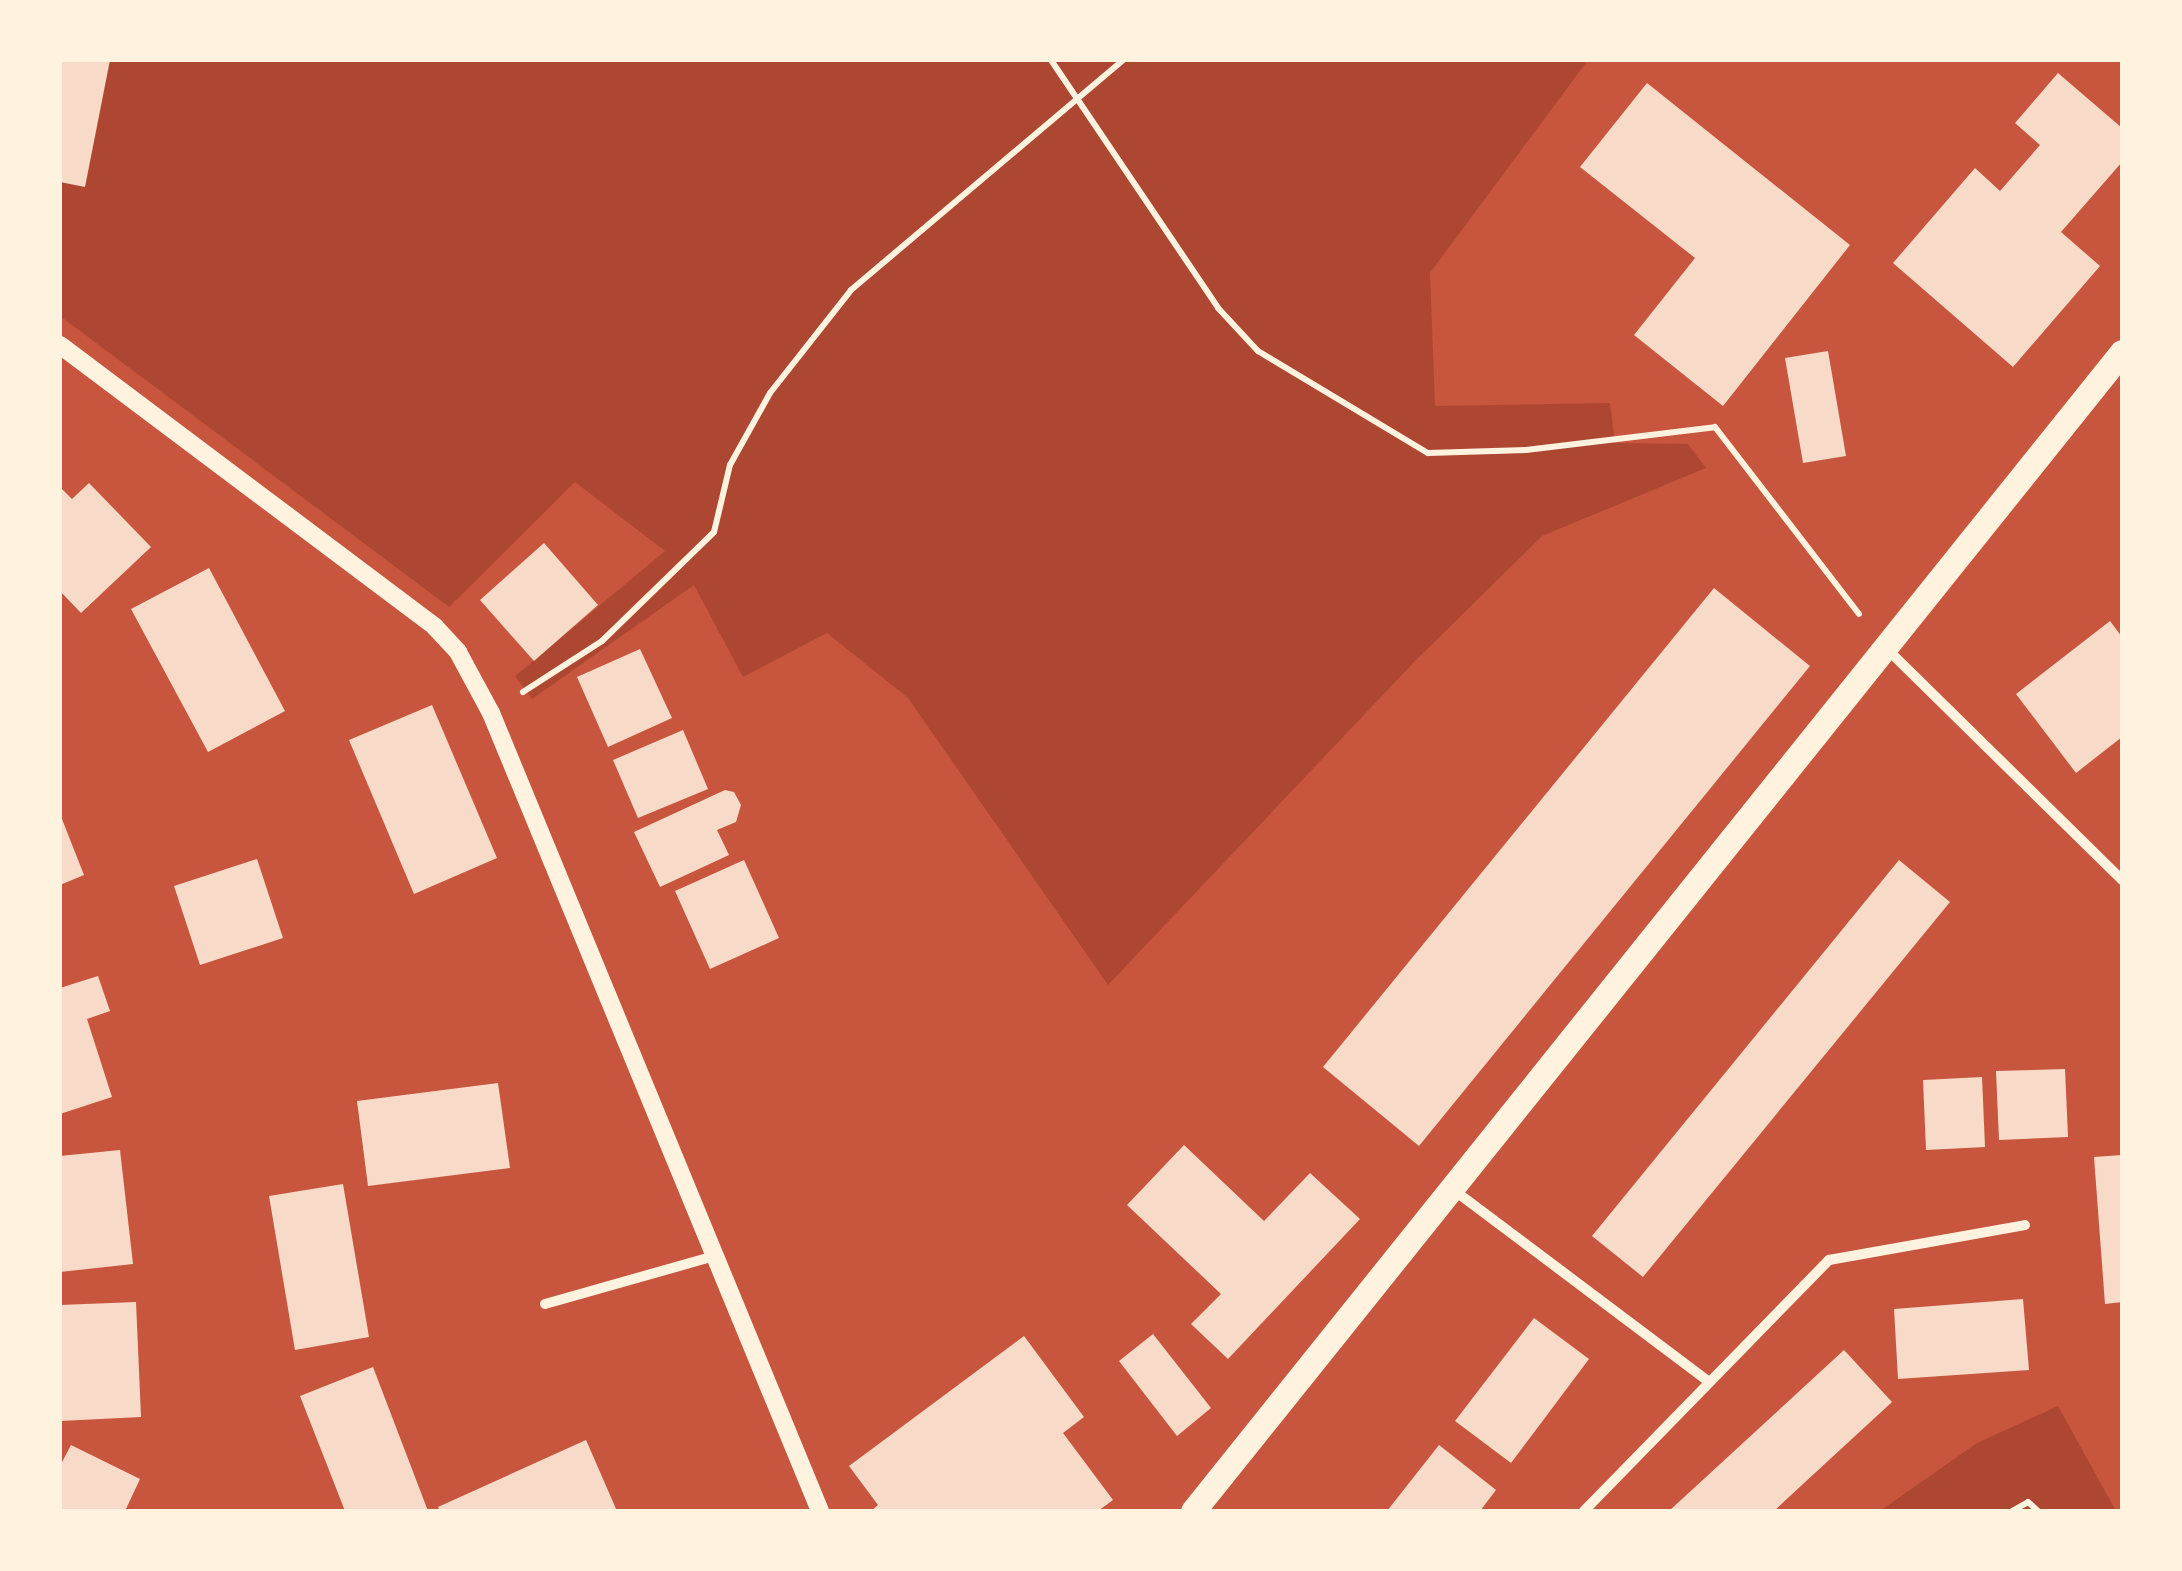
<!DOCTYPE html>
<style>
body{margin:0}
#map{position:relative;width:2182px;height:1571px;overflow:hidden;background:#c8553d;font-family:"PT Sans",sans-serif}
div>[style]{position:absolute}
.green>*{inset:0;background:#ae4732}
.building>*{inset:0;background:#f7dbc8}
.path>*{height:6px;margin:-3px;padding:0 3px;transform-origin:3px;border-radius:3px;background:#fff3e0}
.minor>*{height:10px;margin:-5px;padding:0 5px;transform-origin:5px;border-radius:5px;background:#fff3e0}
.tertiary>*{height:18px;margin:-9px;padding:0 9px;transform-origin:9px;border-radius:9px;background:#fff3e0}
.primary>*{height:25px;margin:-12.5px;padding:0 12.5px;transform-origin:12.5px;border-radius:12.5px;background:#fff3e0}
span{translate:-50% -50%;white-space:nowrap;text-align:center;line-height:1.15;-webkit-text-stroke:9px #fff3e0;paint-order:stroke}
.frame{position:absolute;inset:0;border:62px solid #fff3e0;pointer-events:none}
</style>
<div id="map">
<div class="green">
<i style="clip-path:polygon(60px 60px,1588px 60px,1430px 273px,1435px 406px,1610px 403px,1615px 443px,1688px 444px,1706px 468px,1542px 536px,1414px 662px,1108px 985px,908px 698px,827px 633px,743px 677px,694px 585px,532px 699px,515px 676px,665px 551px,575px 482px,449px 607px,60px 316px)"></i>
<i style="clip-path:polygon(2058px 1406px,2116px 1511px,1880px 1511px,1977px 1443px)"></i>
</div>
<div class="building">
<i style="clip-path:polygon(60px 60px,110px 60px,85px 187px,60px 182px)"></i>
<i style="clip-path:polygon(2058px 73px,2122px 128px,2122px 162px,2061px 232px,2100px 266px,2013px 367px,1893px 263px,1975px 168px,2000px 191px,2040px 145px,2015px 123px)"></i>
<i style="clip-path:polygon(1647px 83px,1850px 245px,1723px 406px,1634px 335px,1695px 258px,1580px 167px)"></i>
<i style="clip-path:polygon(1828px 351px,1846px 456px,1803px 463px,1785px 358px)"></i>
<i style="clip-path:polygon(89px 483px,151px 547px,81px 613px,60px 591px,60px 487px,72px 499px)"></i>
<i style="clip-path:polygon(544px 543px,598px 605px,534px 661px,480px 600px)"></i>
<i style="clip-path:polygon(209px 568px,285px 711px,208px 752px,131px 609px)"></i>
<i style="clip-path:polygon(1714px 588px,1810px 666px,1419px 1146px,1323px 1067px)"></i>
<i style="clip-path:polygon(2110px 621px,2122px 637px,2122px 737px,2076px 773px,2016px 694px)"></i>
<i style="clip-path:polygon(640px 649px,672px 718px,608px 747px,577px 677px)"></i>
<i style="clip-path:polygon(432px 705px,497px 858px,414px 894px,349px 740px)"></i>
<i style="clip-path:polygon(683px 730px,708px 789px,638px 818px,613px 760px)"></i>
<i style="clip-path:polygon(725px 790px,734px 792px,741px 805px,736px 822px,717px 830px,729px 855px,660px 887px,634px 832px)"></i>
<i style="clip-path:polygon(60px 814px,84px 875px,60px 885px)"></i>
<i style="clip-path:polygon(257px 859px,283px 938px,200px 965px,174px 886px)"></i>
<i style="clip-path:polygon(744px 860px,779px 938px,710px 969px,675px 891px)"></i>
<i style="clip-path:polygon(1899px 860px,1950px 902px,1643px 1277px,1592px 1236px)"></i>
<i style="clip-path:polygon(98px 976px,110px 1011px,87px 1019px,112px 1097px,60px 1114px,60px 988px)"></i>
<i style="clip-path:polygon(2065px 1069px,2068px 1137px,1999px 1140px,1996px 1071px)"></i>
<i style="clip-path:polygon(1982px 1077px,1985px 1147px,1926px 1150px,1923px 1080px)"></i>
<i style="clip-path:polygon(498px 1083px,510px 1168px,368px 1186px,357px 1101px)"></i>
<i style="clip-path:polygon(1184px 1145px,1264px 1221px,1310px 1173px,1360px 1219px,1228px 1359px,1191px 1324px,1221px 1294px,1127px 1205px)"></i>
<i style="clip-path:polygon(120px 1150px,133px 1264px,60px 1272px,60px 1156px)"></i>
<i style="clip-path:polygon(2122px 1155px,2122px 1302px,2105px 1304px,2094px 1157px)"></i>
<i style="clip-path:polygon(343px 1184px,369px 1337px,295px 1350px,269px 1196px)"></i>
<i style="clip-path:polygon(2023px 1299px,2029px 1370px,1898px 1379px,1894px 1309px)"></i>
<i style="clip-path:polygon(136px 1302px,141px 1417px,60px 1421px,60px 1305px)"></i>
<i style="clip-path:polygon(1534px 1318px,1589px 1359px,1511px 1463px,1455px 1421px)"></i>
<i style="clip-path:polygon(1153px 1334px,1211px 1408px,1177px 1436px,1119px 1361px)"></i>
<i style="clip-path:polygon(1024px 1336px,1084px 1417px,1063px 1433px,1113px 1500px,1098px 1511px,871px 1511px,878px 1505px,849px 1466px)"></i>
<i style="clip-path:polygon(1844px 1350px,1892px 1402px,1790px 1496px,1774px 1511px,1669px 1511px)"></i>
<i style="clip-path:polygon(373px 1367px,428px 1511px,345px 1511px,300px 1396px)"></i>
<i style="clip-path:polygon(586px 1440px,617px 1511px,440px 1511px,438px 1507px)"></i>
<i style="clip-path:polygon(71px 1445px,140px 1479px,125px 1511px,60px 1511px,60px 1466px)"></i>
<i style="clip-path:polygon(1439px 1445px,1496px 1490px,1480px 1511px,1387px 1511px)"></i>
</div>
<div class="path">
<i style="left:1051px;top:60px;width:299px;rotate:56deg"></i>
<i style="left:1218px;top:308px;width:59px;rotate:47.1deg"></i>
<i style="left:1258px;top:351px;width:198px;rotate:31deg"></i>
<i style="left:1428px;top:453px;width:98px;rotate:-1.8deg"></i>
<i style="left:1526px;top:450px;width:190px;rotate:-6.9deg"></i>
<i style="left:1715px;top:427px;width:236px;rotate:52.4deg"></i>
<i style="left:523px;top:692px;width:94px;rotate:-32.8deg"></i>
<i style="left:602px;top:641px;width:156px;rotate:-44.2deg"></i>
<i style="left:714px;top:532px;width:69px;rotate:-76.6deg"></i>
<i style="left:730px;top:465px;width:82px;rotate:-60.9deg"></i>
<i style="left:770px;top:393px;width:131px;rotate:-51.8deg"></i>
<i style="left:851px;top:290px;width:356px;rotate:-40.2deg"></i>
<i style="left:2012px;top:1511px;width:18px;rotate:-29deg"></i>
<i style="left:2028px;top:1502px;width:13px;rotate:42deg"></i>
</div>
<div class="minor">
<i style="left:1887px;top:649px;width:330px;rotate:44.5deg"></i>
<i style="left:1451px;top:1188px;width:320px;rotate:36.9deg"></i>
<i style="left:545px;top:1304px;width:177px;rotate:-15.8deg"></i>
<i style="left:1584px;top:1511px;width:351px;rotate:-45.7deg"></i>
<i style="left:1829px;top:1260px;width:199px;rotate:-10.1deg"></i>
</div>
<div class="tertiary">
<i style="left:60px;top:345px;width:469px;rotate:36.9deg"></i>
<i style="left:435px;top:627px;width:34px;rotate:47deg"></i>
<i style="left:458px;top:652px;width:69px;rotate:61.6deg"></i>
<i style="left:491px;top:713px;width:863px;rotate:67.59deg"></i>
</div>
<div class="primary">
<i style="left:1193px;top:1511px;width:1485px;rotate:-51.29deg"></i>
</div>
<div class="frame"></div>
</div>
